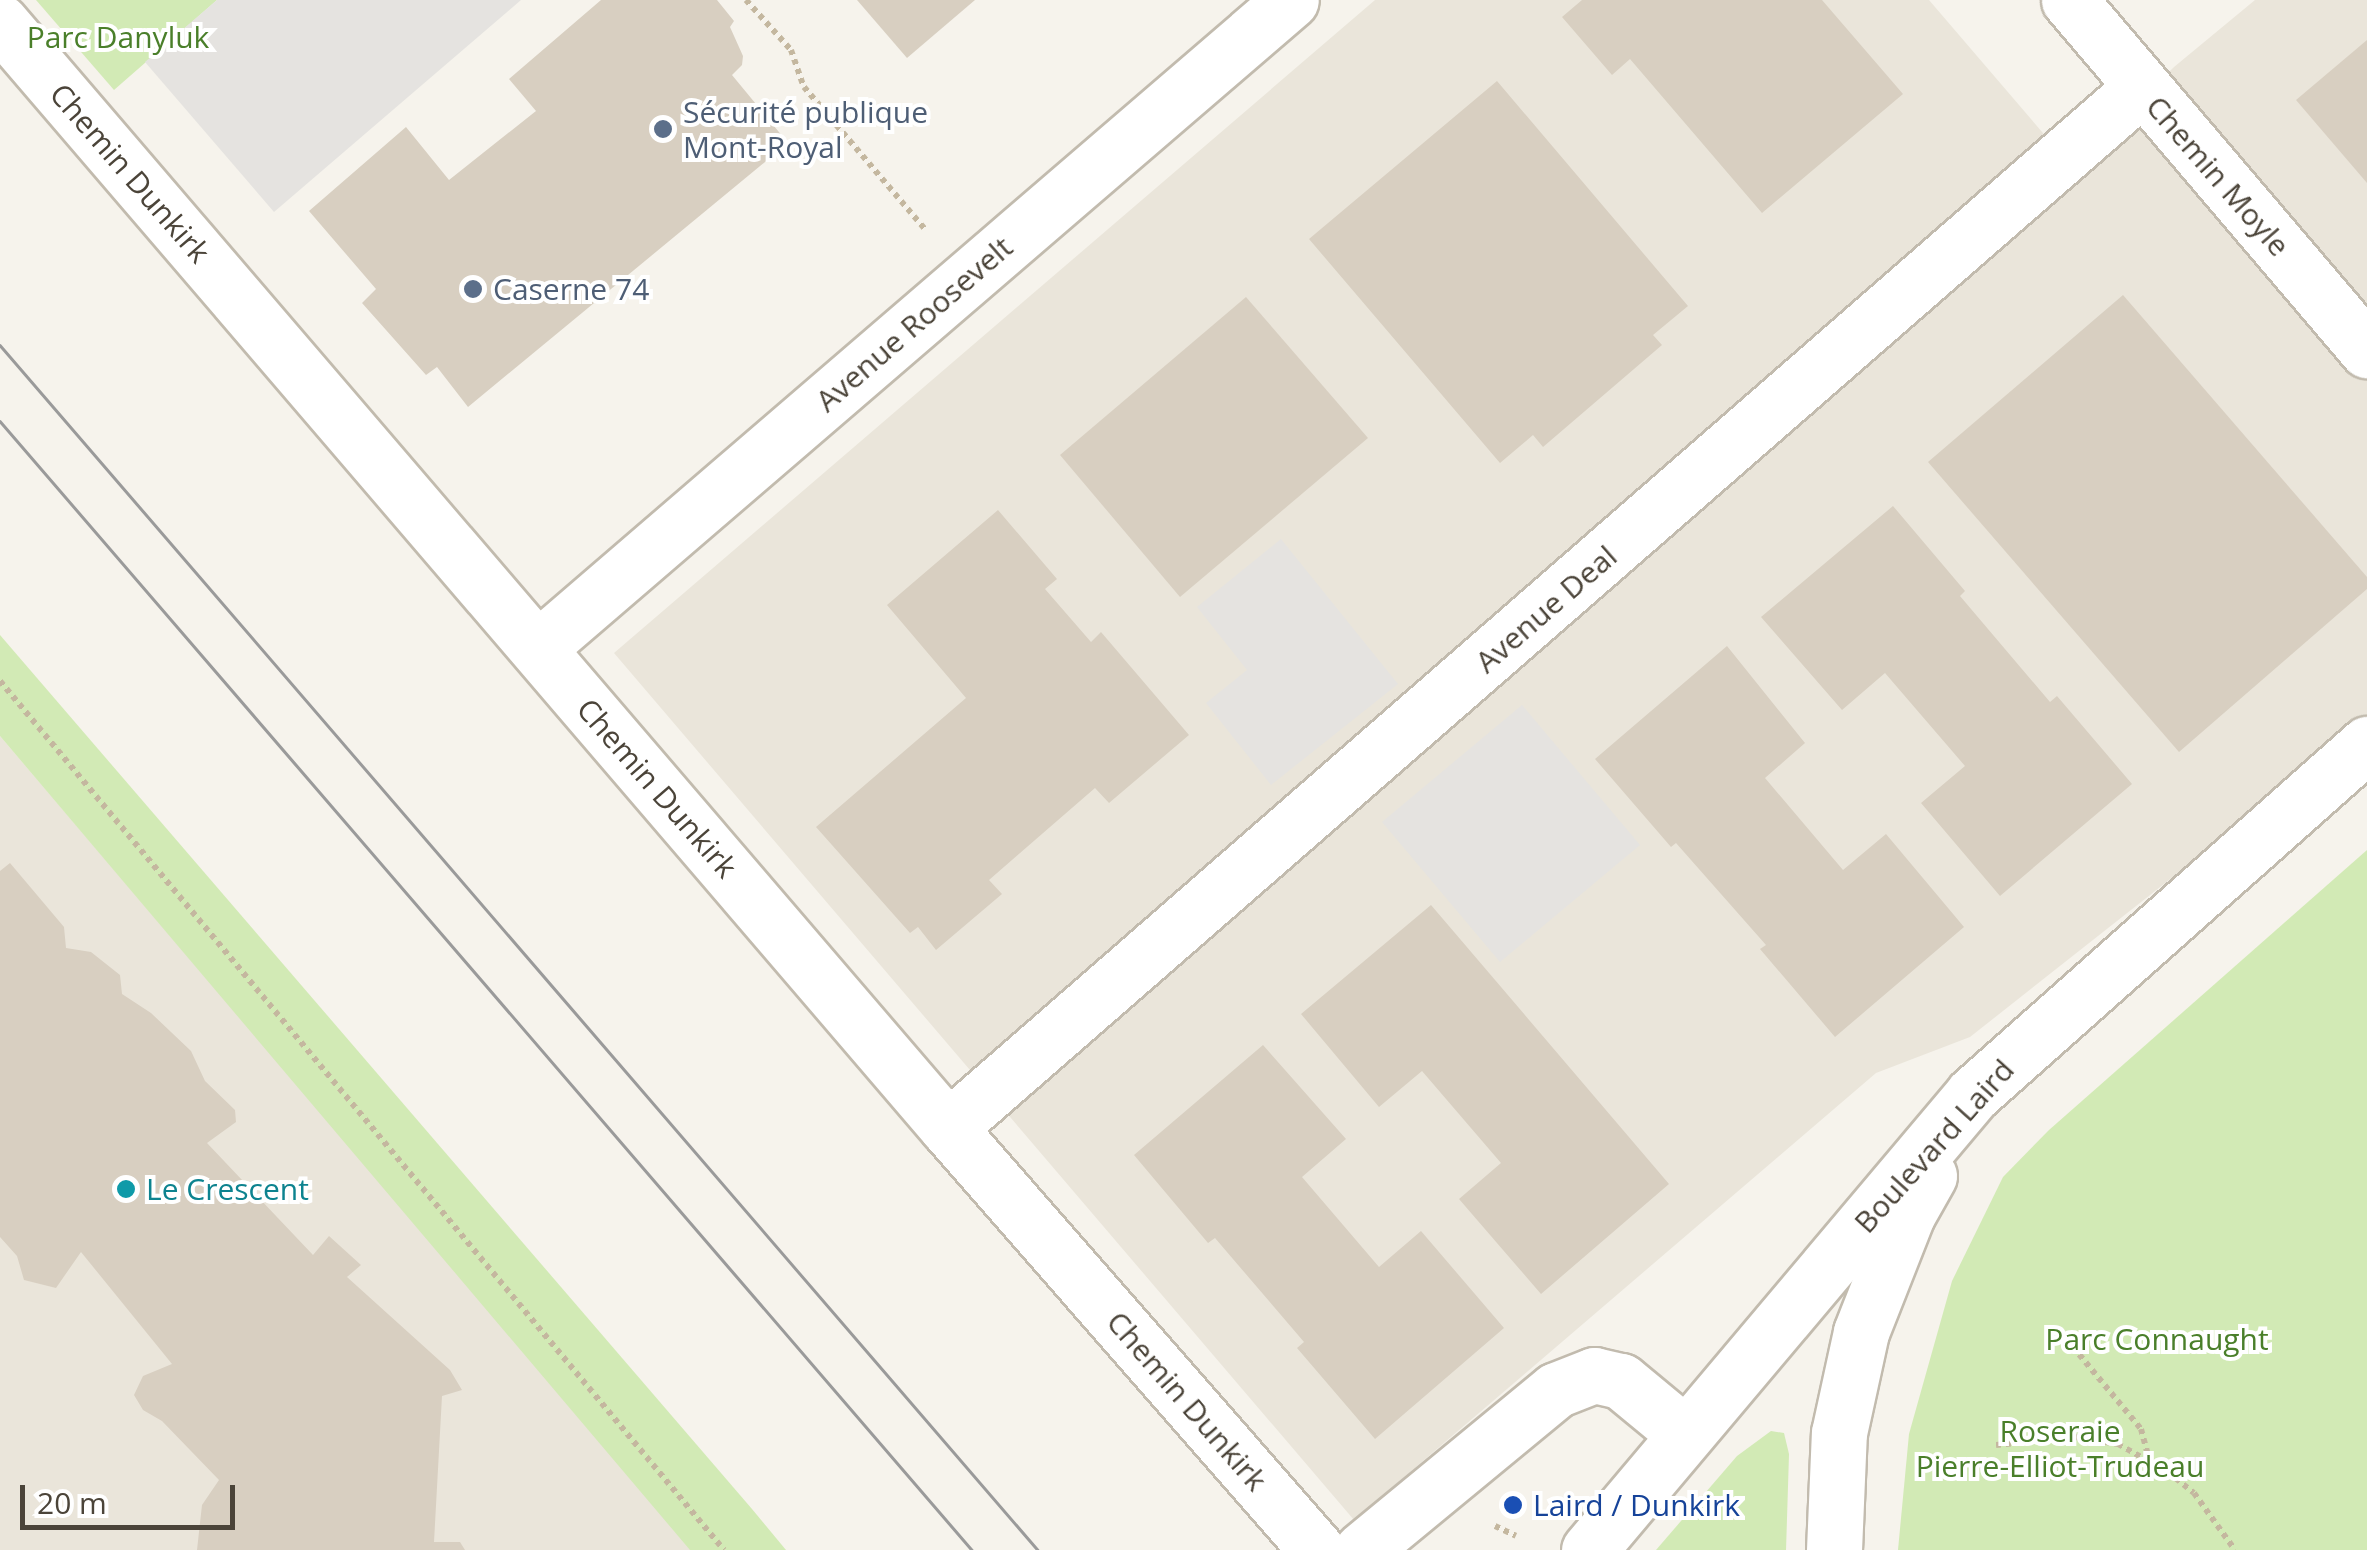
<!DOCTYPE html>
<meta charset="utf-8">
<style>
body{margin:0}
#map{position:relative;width:2367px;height:1550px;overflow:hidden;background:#f6f3ec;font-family:"Open Sans",sans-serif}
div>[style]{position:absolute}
.residential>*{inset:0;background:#eae5da}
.green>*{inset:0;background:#d2eab5}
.parking>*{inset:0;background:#e5e3e0}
.building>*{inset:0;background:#d8cfc1}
.path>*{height:6px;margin-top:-3px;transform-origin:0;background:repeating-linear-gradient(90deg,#c4b79f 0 5px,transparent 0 10px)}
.roads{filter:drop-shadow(2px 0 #c2bbae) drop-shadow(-2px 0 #c2bbae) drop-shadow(0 2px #c2bbae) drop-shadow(0 -2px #c2bbae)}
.minor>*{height:55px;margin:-27.5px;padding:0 27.5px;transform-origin:27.5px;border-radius:27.5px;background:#fff}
.tram>*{height:2.5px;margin:-1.25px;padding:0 1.25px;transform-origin:1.25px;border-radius:1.25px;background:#9a9a9a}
.dots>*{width:28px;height:28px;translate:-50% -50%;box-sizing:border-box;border:5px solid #fff;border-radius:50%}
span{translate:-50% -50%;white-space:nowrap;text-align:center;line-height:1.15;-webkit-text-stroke:8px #fff;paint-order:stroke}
.park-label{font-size:30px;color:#4a7f2a}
.service-label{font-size:30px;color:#4e5e75}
.left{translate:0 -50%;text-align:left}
.street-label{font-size:30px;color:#4b4439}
.culture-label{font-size:30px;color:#0d838f}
.transit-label{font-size:30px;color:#164399}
.scale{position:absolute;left:20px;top:1485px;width:215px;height:45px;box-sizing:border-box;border:5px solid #4b4439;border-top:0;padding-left:12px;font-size:30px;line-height:35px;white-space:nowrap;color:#4b4439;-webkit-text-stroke:8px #fff;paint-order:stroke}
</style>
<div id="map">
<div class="residential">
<i style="clip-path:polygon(1375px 0,1929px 0,2072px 167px,2174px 67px,2255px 0,2367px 0,2367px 724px,1970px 1037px,1876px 1073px,1354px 1520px,614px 653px)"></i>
<i style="clip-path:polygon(0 736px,690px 1546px,690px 1550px,0 1550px)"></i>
</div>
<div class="green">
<i style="clip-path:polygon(36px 0,217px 0,114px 90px)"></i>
<i style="clip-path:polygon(0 635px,752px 1509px,786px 1550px,690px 1550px,0 736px)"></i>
<i style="clip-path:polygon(2367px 850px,2367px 1550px,1898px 1550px,1909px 1434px,1952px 1281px,2003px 1177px,2049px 1130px)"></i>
<i style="clip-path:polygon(1771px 1431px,1784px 1433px,1789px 1454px,1786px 1550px,1656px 1550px,1737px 1456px)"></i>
</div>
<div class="parking">
<i style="clip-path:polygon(217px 0,521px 0,274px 212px,145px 62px)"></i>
<i style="clip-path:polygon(1281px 539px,1398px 684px,1271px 785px,1206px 703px,1247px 670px,1197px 607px)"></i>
<i style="clip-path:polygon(1522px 705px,1640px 845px,1500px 962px,1382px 822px)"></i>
</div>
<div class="building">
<i style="clip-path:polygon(601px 0,717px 0,734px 21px,730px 27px,743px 56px,742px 65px,732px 75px,788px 143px,468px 407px,437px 367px,426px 375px,362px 303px,376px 289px,309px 211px,406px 127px,449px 180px,536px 111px,509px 79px)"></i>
<i style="clip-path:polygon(857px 0,975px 0,907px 58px)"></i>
<i style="clip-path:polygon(1582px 0,1822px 0,1903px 94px,1762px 213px,1630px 59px,1612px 75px,1562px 17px)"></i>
<i style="clip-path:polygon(2367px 40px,2367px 183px,2296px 100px)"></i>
<i style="clip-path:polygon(1497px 81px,1688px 306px,1653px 335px,1662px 345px,1543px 447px,1533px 435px,1500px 463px,1309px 239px)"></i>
<i style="clip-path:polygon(2123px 295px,2367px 577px,2367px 589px,2179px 752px,1928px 462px)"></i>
<i style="clip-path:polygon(1246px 297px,1368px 438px,1180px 597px,1060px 455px)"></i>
<i style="clip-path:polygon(1893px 506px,1965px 591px,1960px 596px,2050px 702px,2057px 696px,2132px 784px,2000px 896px,1921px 803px,1965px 766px,1885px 673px,1842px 710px,1761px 617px)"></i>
<i style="clip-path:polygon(998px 510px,1057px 579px,1045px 589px,1091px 642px,1101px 632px,1189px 735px,1109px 803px,1095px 788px,989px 880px,1002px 894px,936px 950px,918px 927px,910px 933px,816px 827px,966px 698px,887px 605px)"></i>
<i style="clip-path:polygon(1727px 646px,1805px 743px,1765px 778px,1843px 870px,1886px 834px,1964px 927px,1835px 1037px,1760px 949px,1766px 945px,1676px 843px,1671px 847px,1595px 759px)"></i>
<i style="clip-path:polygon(10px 863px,64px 927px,66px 948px,91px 952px,120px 975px,122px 994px,151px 1013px,191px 1051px,205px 1081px,235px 1110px,236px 1122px,207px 1143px,313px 1255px,329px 1236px,361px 1265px,347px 1277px,450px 1370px,462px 1390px,442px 1396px,434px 1542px,460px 1542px,465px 1550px,197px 1550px,202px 1505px,219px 1480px,162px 1421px,143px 1410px,134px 1395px,143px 1376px,172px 1364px,81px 1252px,56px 1288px,24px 1280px,17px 1256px,0 1237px,0 871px)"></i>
<i style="clip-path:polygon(1431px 905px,1669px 1184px,1541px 1294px,1459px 1199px,1501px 1163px,1422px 1071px,1379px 1107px,1301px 1014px)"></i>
<i style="clip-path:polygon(1263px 1045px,1346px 1139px,1302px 1177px,1379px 1267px,1421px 1231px,1504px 1328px,1375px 1439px,1297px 1348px,1304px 1342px,1215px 1238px,1208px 1243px,1134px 1155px)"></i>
</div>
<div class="path">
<i style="left:746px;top:0;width:67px;rotate:48deg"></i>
<i style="left:791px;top:50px;width:39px;rotate:71deg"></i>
<i style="left:804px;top:87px;width:187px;rotate:49.6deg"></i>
<i style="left:0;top:681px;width:1131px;rotate:50.2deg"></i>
<i style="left:2073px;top:1347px;width:107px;rotate:50.3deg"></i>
<i style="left:2141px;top:1429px;width:31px;rotate:75deg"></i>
<i style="left:1996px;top:1445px;width:79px;rotate:-5.8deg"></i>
<i style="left:2075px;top:1437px;width:44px;rotate:9.2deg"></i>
<i style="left:2118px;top:1444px;width:57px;rotate:29.2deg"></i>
<i style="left:2168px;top:1472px;width:33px;rotate:39deg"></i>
<i style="left:2194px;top:1493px;width:70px;rotate:54.3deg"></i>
<i style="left:1495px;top:1526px;width:23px;rotate:25deg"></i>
</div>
<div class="roads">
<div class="minor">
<i style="left:2069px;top:0;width:460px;rotate:49.6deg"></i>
<i style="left:0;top:22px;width:1457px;rotate:49.4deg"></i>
<i style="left:948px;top:1128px;width:561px;rotate:48.83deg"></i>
<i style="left:538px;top:648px;width:993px;rotate:-40.71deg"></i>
<i style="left:948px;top:1128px;width:1584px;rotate:-41.08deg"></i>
<i style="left:1362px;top:1550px;width:251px;rotate:-39.5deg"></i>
<i style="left:1556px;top:1390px;width:41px;rotate:-21.5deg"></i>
<i style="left:1594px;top:1375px;width:28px;rotate:13deg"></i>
<i style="left:1621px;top:1381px;width:83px;rotate:39.6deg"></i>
<i style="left:1589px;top:1550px;width:596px;rotate:-49.9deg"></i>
<i style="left:1973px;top:1094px;width:527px;rotate:-41.62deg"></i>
<i style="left:1834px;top:1550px;width:117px;rotate:-87.6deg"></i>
<i style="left:1839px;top:1433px;width:103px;rotate:-77.7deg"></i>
<i style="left:1861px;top:1332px;width:126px;rotate:-68.5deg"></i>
<i style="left:1907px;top:1215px;width:45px;rotate:-60.6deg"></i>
</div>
</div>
<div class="tram">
<i style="left:0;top:345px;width:1590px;rotate:49.26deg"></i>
<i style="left:0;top:421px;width:1490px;rotate:49.27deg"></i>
</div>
<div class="dots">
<i style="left:663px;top:129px;background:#5c6f8a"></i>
<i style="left:473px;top:289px;background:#5c6f8a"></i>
<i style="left:126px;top:1189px;background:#0f9aa8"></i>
<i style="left:1513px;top:1505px;background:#1a4fb4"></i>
</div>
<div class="park-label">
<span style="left:118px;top:37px">Parc Danyluk</span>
<span style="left:2157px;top:1339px">Parc Connaught</span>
<span style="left:2060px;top:1448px">Roseraie<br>Pierre-Elliot-Trudeau</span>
</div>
<div class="service-label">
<span class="left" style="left:683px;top:129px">Sécurité publique<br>Mont-Royal</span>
<span class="left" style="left:493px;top:289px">Caserne 74</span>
</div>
<div class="street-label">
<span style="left:130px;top:173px;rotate:49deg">Chemin Dunkirk</span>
<span style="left:2218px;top:176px;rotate:49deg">Chemin Moyle</span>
<span style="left:914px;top:324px;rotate:-41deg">Avenue Roosevelt</span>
<span style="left:1546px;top:609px;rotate:-41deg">Avenue Deal</span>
<span style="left:657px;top:788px;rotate:49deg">Chemin Dunkirk</span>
<span style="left:1934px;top:1146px;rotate:-48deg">Boulevard Laird</span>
<span style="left:1187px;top:1401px;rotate:49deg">Chemin Dunkirk</span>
</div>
<div class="culture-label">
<span class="left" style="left:146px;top:1189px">Le Crescent</span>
</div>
<div class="transit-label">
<span class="left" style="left:1533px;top:1505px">Laird / Dunkirk</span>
</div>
<div class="scale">20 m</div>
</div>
